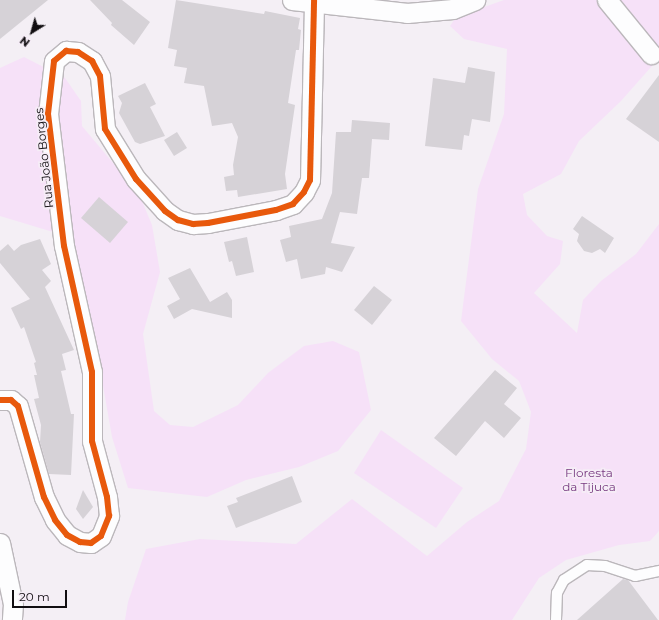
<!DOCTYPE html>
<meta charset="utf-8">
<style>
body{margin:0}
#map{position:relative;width:659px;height:620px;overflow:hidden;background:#f4eff5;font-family:Montserrat,sans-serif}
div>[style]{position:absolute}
.green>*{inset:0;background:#f6e1f8}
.building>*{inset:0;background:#d6d2d7}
.roads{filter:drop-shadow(1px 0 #bbb7bb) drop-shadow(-1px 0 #bbb7bb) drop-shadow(0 1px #bbb7bb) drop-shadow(0 -1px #bbb7bb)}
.service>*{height:10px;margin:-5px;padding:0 5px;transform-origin:5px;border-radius:5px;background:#fdfdfe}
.minor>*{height:19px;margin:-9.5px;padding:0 9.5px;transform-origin:9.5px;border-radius:9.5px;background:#fdfdfe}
.cycleway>*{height:6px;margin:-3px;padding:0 3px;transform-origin:3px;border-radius:3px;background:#e8590c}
span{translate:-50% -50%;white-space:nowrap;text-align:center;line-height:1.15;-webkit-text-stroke:3.5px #f6edf7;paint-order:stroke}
.street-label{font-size:12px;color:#110e11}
.park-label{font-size:12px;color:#773a80}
.north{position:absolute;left:12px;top:12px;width:40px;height:40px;-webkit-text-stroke:3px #f6edf7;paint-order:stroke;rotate:217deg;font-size:11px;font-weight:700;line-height:16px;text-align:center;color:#110e11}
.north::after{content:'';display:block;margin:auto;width:14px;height:18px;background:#110e11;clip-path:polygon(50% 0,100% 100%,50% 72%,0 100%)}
.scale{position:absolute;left:12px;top:590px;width:55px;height:18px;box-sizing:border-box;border:2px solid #110e11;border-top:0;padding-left:5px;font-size:12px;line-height:14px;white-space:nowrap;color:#110e11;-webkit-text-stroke:3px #f6edf7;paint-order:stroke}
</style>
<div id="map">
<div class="green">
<i style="clip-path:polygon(504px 0,659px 0,659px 58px,621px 101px,579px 141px,561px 174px,523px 194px,527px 215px,547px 236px,563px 241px,560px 264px,534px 293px,577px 333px,583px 300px,601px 281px,636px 254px,659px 224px,659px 531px,650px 541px,619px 545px,566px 560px,539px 578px,512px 620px,125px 620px,128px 602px,146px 549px,200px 539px,296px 544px,352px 499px,427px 556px,467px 522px,499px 501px,526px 449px,531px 412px,519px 381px,492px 359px,461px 321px,478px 189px,504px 114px,507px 49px,464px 39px,450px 26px,456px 17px)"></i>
<i style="clip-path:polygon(24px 57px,65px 78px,81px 101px,82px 126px,139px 194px,152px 225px,160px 272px,143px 334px,154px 411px,170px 425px,193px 427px,238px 405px,268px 373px,304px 346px,333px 341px,359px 352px,371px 410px,338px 451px,299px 467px,246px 480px,207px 497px,128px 488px,112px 437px,91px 317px,75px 261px,53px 232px,0 216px,0 68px)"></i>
<i style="clip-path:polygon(381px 430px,463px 488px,436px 528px,354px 473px)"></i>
</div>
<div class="building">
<i style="clip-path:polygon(0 0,48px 0,0 39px)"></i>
<i style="clip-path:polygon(90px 0,122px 0,150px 22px,134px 45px,111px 25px,112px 23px)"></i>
<i style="clip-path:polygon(176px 0,264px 14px,265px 11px,300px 18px,298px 29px,301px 30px,299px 50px,296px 50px,288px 103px,295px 105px,285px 174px,287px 189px,238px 197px,237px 190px,226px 191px,224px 177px,234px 175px,233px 165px,238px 137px,232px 123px,212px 126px,204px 86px,184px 83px,187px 68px,174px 66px,177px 50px,168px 48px)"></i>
<i style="clip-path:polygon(468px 67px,495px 72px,490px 122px,472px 119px,469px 136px,464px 135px,462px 150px,425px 146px,433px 78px,465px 83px)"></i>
<i style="clip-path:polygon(659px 75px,659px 142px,626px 119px)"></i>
<i style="clip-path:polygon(145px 83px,156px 104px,150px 107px,165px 136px,140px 144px,135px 142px,119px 113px,122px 103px,118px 96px)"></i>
<i style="clip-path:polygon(352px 120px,390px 123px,389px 140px,372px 139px,369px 178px,362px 178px,357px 214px,340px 212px,331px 243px,355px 247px,342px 272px,326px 267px,325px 274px,301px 279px,297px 259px,286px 262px,280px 240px,291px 237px,289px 226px,322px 219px,332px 193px,336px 132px,351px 132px)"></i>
<i style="clip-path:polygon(177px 132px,187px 148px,174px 156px,164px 140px)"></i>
<i style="clip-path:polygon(99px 197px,128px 222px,110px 243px,81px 218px)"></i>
<i style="clip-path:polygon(582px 216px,614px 238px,605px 253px,600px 249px,592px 253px,584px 251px,577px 241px,579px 234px,573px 229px)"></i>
<i style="clip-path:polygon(247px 237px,254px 272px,236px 276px,232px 261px,229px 262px,224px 242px)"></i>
<i style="clip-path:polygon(40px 239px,51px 264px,42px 270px,51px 281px,45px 287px,74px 350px,62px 354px,66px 370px,61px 371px,71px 414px,74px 414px,71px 475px,49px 474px,40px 442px,41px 425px,34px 399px,39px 398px,34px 375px,37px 375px,34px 363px,36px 362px,24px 327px,21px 329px,11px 308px,30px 299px,0 263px,0 251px,8px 244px,14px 251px,21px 245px)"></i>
<i style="clip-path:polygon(190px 268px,210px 302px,227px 292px,232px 300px,232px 318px,192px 309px,174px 319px,167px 306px,180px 299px,168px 278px)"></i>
<i style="clip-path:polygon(374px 286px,392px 300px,372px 325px,354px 310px)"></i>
<i style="clip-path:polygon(495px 370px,517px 388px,504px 404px,521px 418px,504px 438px,485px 421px,456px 456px,434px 438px)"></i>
<i style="clip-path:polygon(292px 476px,302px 502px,236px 528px,227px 506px,238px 502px,236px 498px)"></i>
<i style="clip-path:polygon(83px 490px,93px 507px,83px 519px,76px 509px)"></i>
<i style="clip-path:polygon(623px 579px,628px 580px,658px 620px,577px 620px)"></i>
</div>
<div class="roads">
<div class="service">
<i style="left:556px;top:620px;width:27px;rotate:-88deg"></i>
<i style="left:557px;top:593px;width:15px;rotate:-62deg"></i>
<i style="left:564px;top:580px;width:27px;rotate:-33deg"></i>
<i style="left:587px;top:565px;width:18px;rotate:3deg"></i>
<i style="left:605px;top:566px;width:32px;rotate:18deg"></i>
<i style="left:635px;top:576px;width:25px;rotate:-12deg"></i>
</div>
<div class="minor">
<i style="left:292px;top:0;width:116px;rotate:6.4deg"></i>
<i style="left:407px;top:13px;width:46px;rotate:-5deg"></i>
<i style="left:453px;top:9px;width:24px;rotate:-22deg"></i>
<i style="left:607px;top:0;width:70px;rotate:50.8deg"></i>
<i style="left:0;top:400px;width:11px"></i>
<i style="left:11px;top:400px;width:9px;rotate:41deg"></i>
<i style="left:18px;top:406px;width:95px;rotate:74.1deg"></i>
<i style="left:44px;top:497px;width:25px;rotate:64deg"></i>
<i style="left:55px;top:520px;width:19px;rotate:51deg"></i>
<i style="left:67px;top:535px;width:15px;rotate:28deg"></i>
<i style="left:80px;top:542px;width:11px;rotate:5deg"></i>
<i style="left:91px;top:543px;width:12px;rotate:-35deg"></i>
<i style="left:101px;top:536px;width:22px;rotate:-68deg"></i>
<i style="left:109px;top:516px;width:19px;rotate:-96deg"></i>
<i style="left:107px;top:497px;width:58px;rotate:-105deg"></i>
<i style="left:92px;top:441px;width:69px;rotate:-90deg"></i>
<i style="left:92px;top:372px;width:129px;rotate:-102.5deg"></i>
<i style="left:64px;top:246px;width:133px;rotate:-96.9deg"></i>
<i style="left:48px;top:114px;width:53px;rotate:-83.5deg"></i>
<i style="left:54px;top:61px;width:16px;rotate:-40deg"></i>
<i style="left:66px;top:51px;width:12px;rotate:5deg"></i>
<i style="left:78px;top:52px;width:17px;rotate:33deg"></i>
<i style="left:92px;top:61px;width:17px;rotate:62deg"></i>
<i style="left:100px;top:76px;width:53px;rotate:84.6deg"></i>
<i style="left:105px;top:129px;width:59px;rotate:58.2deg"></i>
<i style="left:136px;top:179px;width:43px;rotate:47.8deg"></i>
<i style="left:165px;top:211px;width:16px;rotate:35deg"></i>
<i style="left:178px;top:220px;width:16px;rotate:15deg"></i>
<i style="left:193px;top:224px;width:15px;rotate:-4deg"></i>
<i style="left:208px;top:223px;width:69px;rotate:-10.8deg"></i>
<i style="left:276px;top:210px;width:18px;rotate:-19deg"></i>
<i style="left:293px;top:204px;width:16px;rotate:-47deg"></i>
<i style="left:304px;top:192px;width:13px;rotate:-63deg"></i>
<i style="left:310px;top:180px;width:180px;rotate:-88.7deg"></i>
<i style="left:0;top:543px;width:62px;rotate:78deg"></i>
<i style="left:13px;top:604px;width:16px;rotate:94deg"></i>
</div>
</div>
<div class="cycleway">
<i style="left:0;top:400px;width:11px"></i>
<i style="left:11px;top:400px;width:9px;rotate:41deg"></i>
<i style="left:18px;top:406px;width:95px;rotate:74.1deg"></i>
<i style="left:44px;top:497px;width:25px;rotate:64deg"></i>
<i style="left:55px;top:520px;width:19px;rotate:51deg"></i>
<i style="left:67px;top:535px;width:15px;rotate:28deg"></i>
<i style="left:80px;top:542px;width:11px;rotate:5deg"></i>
<i style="left:91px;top:543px;width:12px;rotate:-35deg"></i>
<i style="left:101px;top:536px;width:22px;rotate:-68deg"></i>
<i style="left:109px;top:516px;width:19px;rotate:-96deg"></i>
<i style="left:107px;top:497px;width:58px;rotate:-105deg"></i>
<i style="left:92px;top:441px;width:69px;rotate:-90deg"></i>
<i style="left:92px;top:372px;width:129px;rotate:-102.5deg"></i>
<i style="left:64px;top:246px;width:133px;rotate:-96.9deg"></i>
<i style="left:48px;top:114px;width:53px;rotate:-83.5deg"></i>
<i style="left:54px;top:61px;width:16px;rotate:-40deg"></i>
<i style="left:66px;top:51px;width:12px;rotate:5deg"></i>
<i style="left:78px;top:52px;width:17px;rotate:33deg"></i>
<i style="left:92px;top:61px;width:17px;rotate:62deg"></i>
<i style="left:100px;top:76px;width:53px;rotate:84.6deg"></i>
<i style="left:105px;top:129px;width:59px;rotate:58.2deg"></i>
<i style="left:136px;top:179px;width:43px;rotate:47.8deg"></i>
<i style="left:165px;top:211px;width:16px;rotate:35deg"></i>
<i style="left:178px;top:220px;width:16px;rotate:15deg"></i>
<i style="left:193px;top:224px;width:15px;rotate:-4deg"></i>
<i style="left:208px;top:223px;width:69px;rotate:-10.8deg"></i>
<i style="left:276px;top:210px;width:18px;rotate:-19deg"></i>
<i style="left:293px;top:204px;width:16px;rotate:-47deg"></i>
<i style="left:304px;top:192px;width:13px;rotate:-63deg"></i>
<i style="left:310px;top:180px;width:180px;rotate:-88.7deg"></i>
</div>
<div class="street-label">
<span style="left:44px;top:158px;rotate:-96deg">Rua João Borges</span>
</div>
<div class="park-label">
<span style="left:589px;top:480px">Floresta<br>da Tijuca</span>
</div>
<div class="north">N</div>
<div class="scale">20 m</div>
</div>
